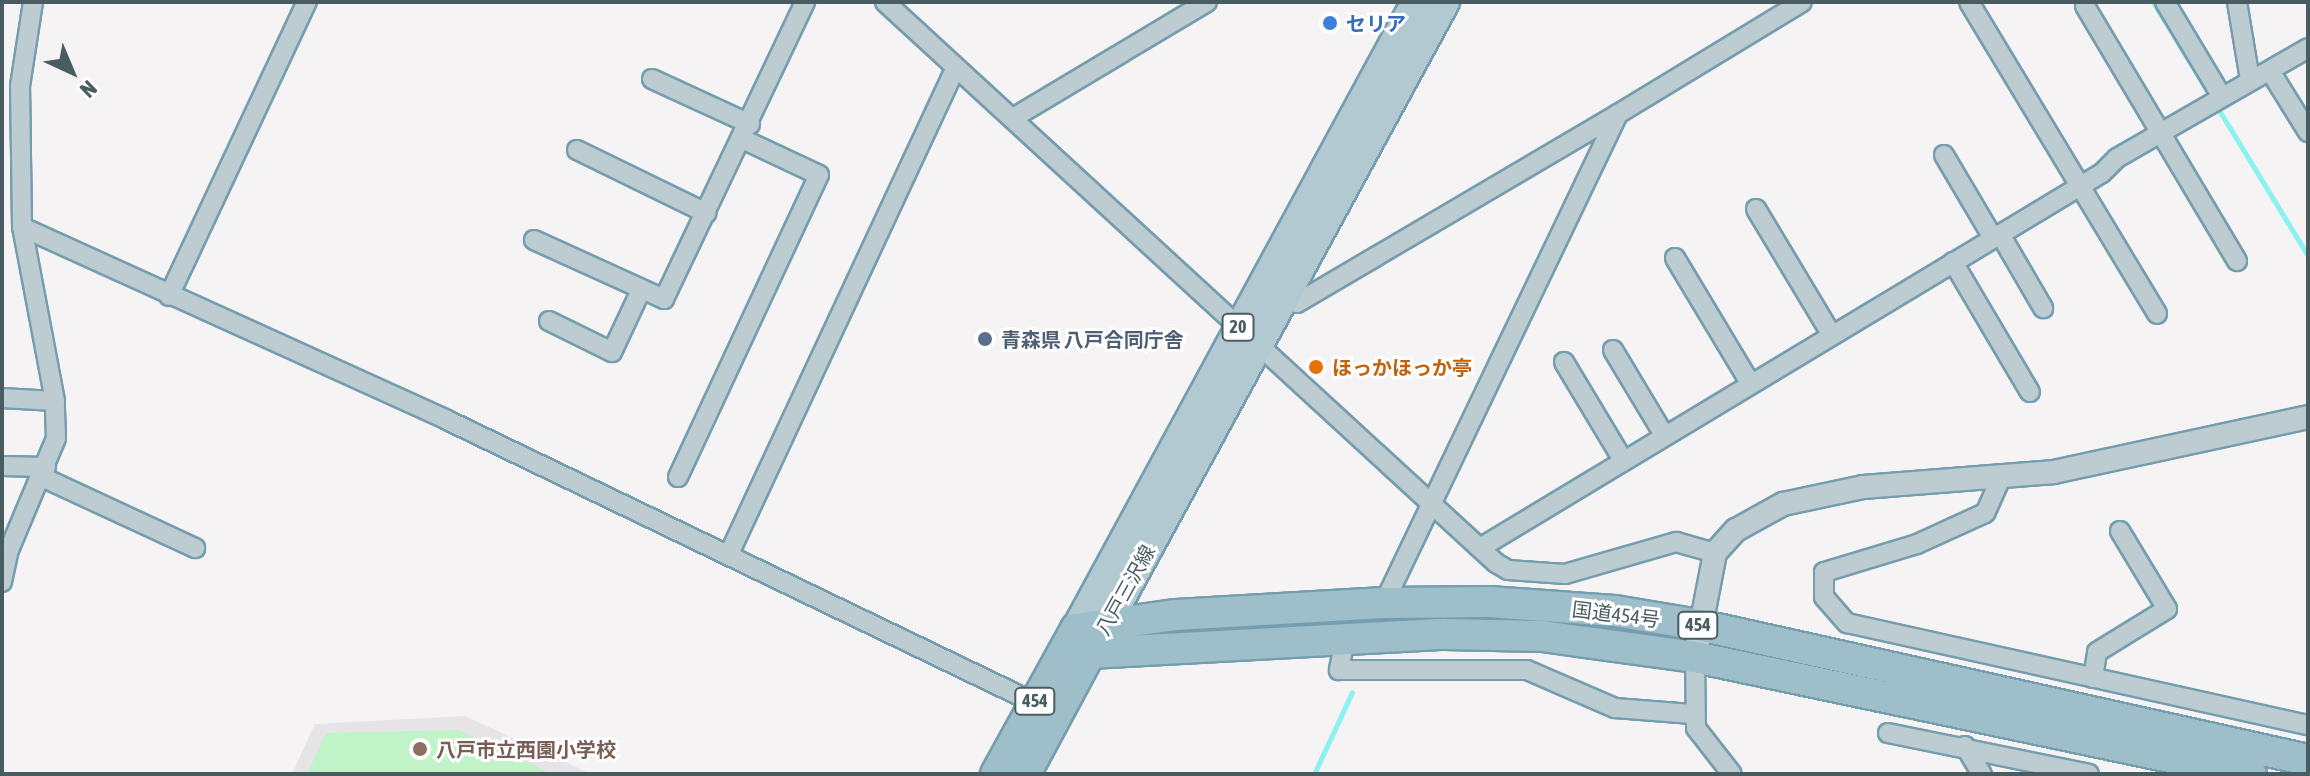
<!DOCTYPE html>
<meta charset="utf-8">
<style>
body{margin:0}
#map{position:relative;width:2310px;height:776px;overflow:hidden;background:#f5f3f3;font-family:"Asap Condensed","Noto Sans JP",sans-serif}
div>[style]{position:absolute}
.education>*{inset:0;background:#e6e4e6}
.green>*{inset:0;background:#c1f3c9}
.stream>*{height:5px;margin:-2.5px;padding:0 2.5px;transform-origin:2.5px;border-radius:2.5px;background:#8cf2f1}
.roads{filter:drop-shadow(2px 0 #749daf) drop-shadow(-2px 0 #749daf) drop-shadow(0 2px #749daf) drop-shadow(0 -2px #749daf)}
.minor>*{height:18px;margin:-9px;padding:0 9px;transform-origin:9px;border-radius:9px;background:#bdccd0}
.tertiary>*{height:22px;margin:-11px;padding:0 11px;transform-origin:11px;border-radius:11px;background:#bdccd0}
.primary>*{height:28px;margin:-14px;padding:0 14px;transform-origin:14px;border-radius:14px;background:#b2c9d2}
.trunk>*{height:30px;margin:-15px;padding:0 15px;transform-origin:15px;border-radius:15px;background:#9ebeca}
.dots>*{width:22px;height:22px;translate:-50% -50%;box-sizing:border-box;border:4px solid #fff;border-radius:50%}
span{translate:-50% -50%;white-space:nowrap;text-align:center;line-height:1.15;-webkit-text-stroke:6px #fff;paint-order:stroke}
.shield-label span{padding:2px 6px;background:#fff;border:2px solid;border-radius:6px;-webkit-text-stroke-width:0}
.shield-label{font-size:18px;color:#495c62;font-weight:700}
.shop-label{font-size:20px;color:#366cbe;font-weight:700}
.left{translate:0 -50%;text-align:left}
.service-label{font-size:20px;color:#4e5e75;font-weight:700}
.food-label{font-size:20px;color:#c56008;font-weight:700}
.street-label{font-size:20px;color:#495c62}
.education-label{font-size:20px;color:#785e54;font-weight:700}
.frame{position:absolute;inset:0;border:4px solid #495c62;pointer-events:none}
.north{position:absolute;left:32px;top:32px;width:80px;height:80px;-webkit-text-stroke:6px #fff;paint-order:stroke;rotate:136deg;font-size:22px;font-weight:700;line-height:32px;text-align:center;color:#495c62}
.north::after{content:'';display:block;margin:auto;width:28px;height:36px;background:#495c62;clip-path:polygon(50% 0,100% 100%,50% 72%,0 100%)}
</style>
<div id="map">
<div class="education">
<i style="clip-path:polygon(465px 716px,591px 774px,292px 774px,315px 724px)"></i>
</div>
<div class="green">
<i style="clip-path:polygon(458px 730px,552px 774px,307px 774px,326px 733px)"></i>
</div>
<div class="stream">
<i style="left:2153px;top:2px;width:298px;rotate:58.6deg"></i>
<i style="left:1314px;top:774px;width:90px;rotate:-65.1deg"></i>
</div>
<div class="roads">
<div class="minor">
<i style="left:885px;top:2px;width:829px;rotate:42.56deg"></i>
<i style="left:1496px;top:563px;width:14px;rotate:30deg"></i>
<i style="left:1508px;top:570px;width:57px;rotate:4deg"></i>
<i style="left:1565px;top:574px;width:116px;rotate:-16.1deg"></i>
<i style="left:1676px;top:542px;width:41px;rotate:15.8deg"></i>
<i style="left:1969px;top:2px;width:364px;rotate:58.9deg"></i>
<i style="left:2165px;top:2px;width:111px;rotate:59deg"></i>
<i style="left:2237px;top:2px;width:79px;rotate:80.5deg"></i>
<i style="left:2085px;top:6px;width:297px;rotate:59.2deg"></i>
<i style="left:2270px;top:71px;width:72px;rotate:58.1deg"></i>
<i style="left:652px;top:79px;width:108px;rotate:24.7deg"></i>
<i style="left:1013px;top:118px;width:226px;rotate:-30.9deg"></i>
<i style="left:577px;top:150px;width:144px;rotate:26deg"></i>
<i style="left:1944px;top:155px;width:96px;rotate:59.4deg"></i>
<i style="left:1756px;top:209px;width:146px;rotate:59deg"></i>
<i style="left:22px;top:227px;width:467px;rotate:24.4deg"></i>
<i style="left:447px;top:420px;width:659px;rotate:25.71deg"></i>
<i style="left:2000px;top:234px;width:86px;rotate:59.8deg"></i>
<i style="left:534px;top:240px;width:143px;rotate:24.4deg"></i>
<i style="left:664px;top:299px;width:329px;rotate:-64.6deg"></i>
<i style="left:1675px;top:258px;width:146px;rotate:59deg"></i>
<i style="left:1953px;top:262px;width:151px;rotate:59.4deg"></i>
<i style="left:169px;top:296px;width:325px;rotate:-64.9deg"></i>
<i style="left:1282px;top:300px;width:15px;rotate:11deg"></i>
<i style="left:1297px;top:303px;width:373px;rotate:-30.5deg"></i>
<i style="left:549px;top:321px;width:70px;rotate:26.2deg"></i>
<i style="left:612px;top:352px;width:68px;rotate:-64.9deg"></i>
<i style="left:1613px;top:350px;width:99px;rotate:59deg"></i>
<i style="left:1564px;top:362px;width:114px;rotate:59deg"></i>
<i style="left:2px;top:398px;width:53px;rotate:3.2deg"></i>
<i style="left:2px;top:466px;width:44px;rotate:1.3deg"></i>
<i style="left:42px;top:477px;width:169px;rotate:24.9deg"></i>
<i style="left:678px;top:477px;width:333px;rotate:-65deg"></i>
<i style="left:819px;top:175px;width:85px;rotate:-154.9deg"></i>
<i style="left:2000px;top:480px;width:36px;rotate:114deg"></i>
<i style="left:1985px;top:513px;width:75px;rotate:155.5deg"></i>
<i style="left:1917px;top:544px;width:97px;rotate:163.2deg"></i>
<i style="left:1824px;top:572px;width:25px;rotate:90deg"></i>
<i style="left:1824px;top:597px;width:35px;rotate:49deg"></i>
<i style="left:1847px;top:623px;width:472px;rotate:12.5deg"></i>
<i style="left:1480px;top:548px;width:726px;rotate:-31.09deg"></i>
<i style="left:2102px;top:173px;width:21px;rotate:-45deg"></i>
<i style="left:2117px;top:158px;width:220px;rotate:-29.9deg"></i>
<i style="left:729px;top:554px;width:537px;rotate:-65.01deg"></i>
<i style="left:2px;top:582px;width:33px;rotate:-78deg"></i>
<i style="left:9px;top:550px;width:121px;rotate:-67.2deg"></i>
<i style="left:56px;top:438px;width:37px;rotate:-92deg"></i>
<i style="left:55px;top:401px;width:177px;rotate:-100.7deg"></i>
<i style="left:22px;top:227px;width:141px;rotate:-90.8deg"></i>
<i style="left:20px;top:86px;width:85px;rotate:-81.2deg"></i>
<i style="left:1384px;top:603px;width:542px;rotate:-64.43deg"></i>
<i style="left:1618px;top:114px;width:215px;rotate:-31.3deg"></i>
<i style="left:1346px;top:636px;width:35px;rotate:102deg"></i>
<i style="left:1339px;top:670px;width:188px"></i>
<i style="left:1527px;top:670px;width:96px;rotate:23.4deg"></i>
<i style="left:1615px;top:708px;width:77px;rotate:4.5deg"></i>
<i style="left:1695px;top:657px;width:71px;rotate:89.2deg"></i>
<i style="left:1696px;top:728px;width:58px;rotate:52deg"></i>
<i style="left:2093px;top:678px;width:26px;rotate:-81deg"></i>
<i style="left:2097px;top:652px;width:82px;rotate:-31.6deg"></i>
<i style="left:2167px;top:609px;width:91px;rotate:-121.1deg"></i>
<i style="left:1888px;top:733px;width:205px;rotate:11.5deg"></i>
<i style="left:1965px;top:746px;width:33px;rotate:59deg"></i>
</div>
<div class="tertiary">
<i style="left:1695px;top:657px;width:106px;rotate:-79.1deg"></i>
<i style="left:1715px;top:553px;width:31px;rotate:-48deg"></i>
<i style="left:1736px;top:530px;width:54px;rotate:-29deg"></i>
<i style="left:1783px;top:504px;width:82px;rotate:-12deg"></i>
<i style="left:1863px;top:487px;width:192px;rotate:-4.5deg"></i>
<i style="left:2054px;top:472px;width:260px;rotate:-12.2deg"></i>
</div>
<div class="primary">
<i style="left:1097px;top:642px;width:728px;rotate:-61.46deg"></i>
<i style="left:1086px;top:646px;width:20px;rotate:-120deg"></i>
<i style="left:1076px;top:629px;width:713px;rotate:-61.53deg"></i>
</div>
<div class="trunk">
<i style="left:996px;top:774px;width:166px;rotate:-61.1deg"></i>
<i style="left:1076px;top:629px;width:101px;rotate:-8deg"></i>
<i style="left:1176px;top:615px;width:208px;rotate:-3.3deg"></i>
<i style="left:1384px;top:603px;width:105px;rotate:-0.5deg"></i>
<i style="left:1489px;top:602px;width:126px;rotate:4.1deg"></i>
<i style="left:1615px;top:611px;width:85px;rotate:9.5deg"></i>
<i style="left:1699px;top:625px;width:624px;rotate:12.5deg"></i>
<i style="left:1025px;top:774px;width:137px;rotate:-61.8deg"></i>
<i style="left:1090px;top:653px;width:355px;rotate:-3.1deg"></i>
<i style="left:1444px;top:634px;width:98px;rotate:1.2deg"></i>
<i style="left:1542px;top:636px;width:154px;rotate:7.8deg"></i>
<i style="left:1695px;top:657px;width:568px;rotate:11.88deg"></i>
</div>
</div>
<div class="dots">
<i style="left:1330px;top:23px;background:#3f7fe0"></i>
<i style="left:985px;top:339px;background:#5c6f8a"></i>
<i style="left:1316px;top:367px;background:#e8710a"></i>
<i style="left:420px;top:749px;background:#8d6e63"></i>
</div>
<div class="shield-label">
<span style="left:1238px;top:327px">20</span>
<span style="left:1698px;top:625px">454</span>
<span style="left:1035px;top:701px">454</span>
</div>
<div class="shop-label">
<span class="left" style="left:1346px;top:23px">セリア</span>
</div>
<div class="service-label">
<span class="left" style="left:1001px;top:339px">青森県 八戸合同庁舎</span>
</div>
<div class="food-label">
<span class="left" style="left:1332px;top:367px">ほっかほっか亭</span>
</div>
<div class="street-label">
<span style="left:1125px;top:590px;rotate:-61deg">八戸三沢線</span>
<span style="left:1616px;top:614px;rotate:7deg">国道454号</span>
</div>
<div class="education-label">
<span class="left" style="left:436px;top:749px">八戸市立西園小学校</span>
</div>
<div class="frame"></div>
<div class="north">N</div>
</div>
